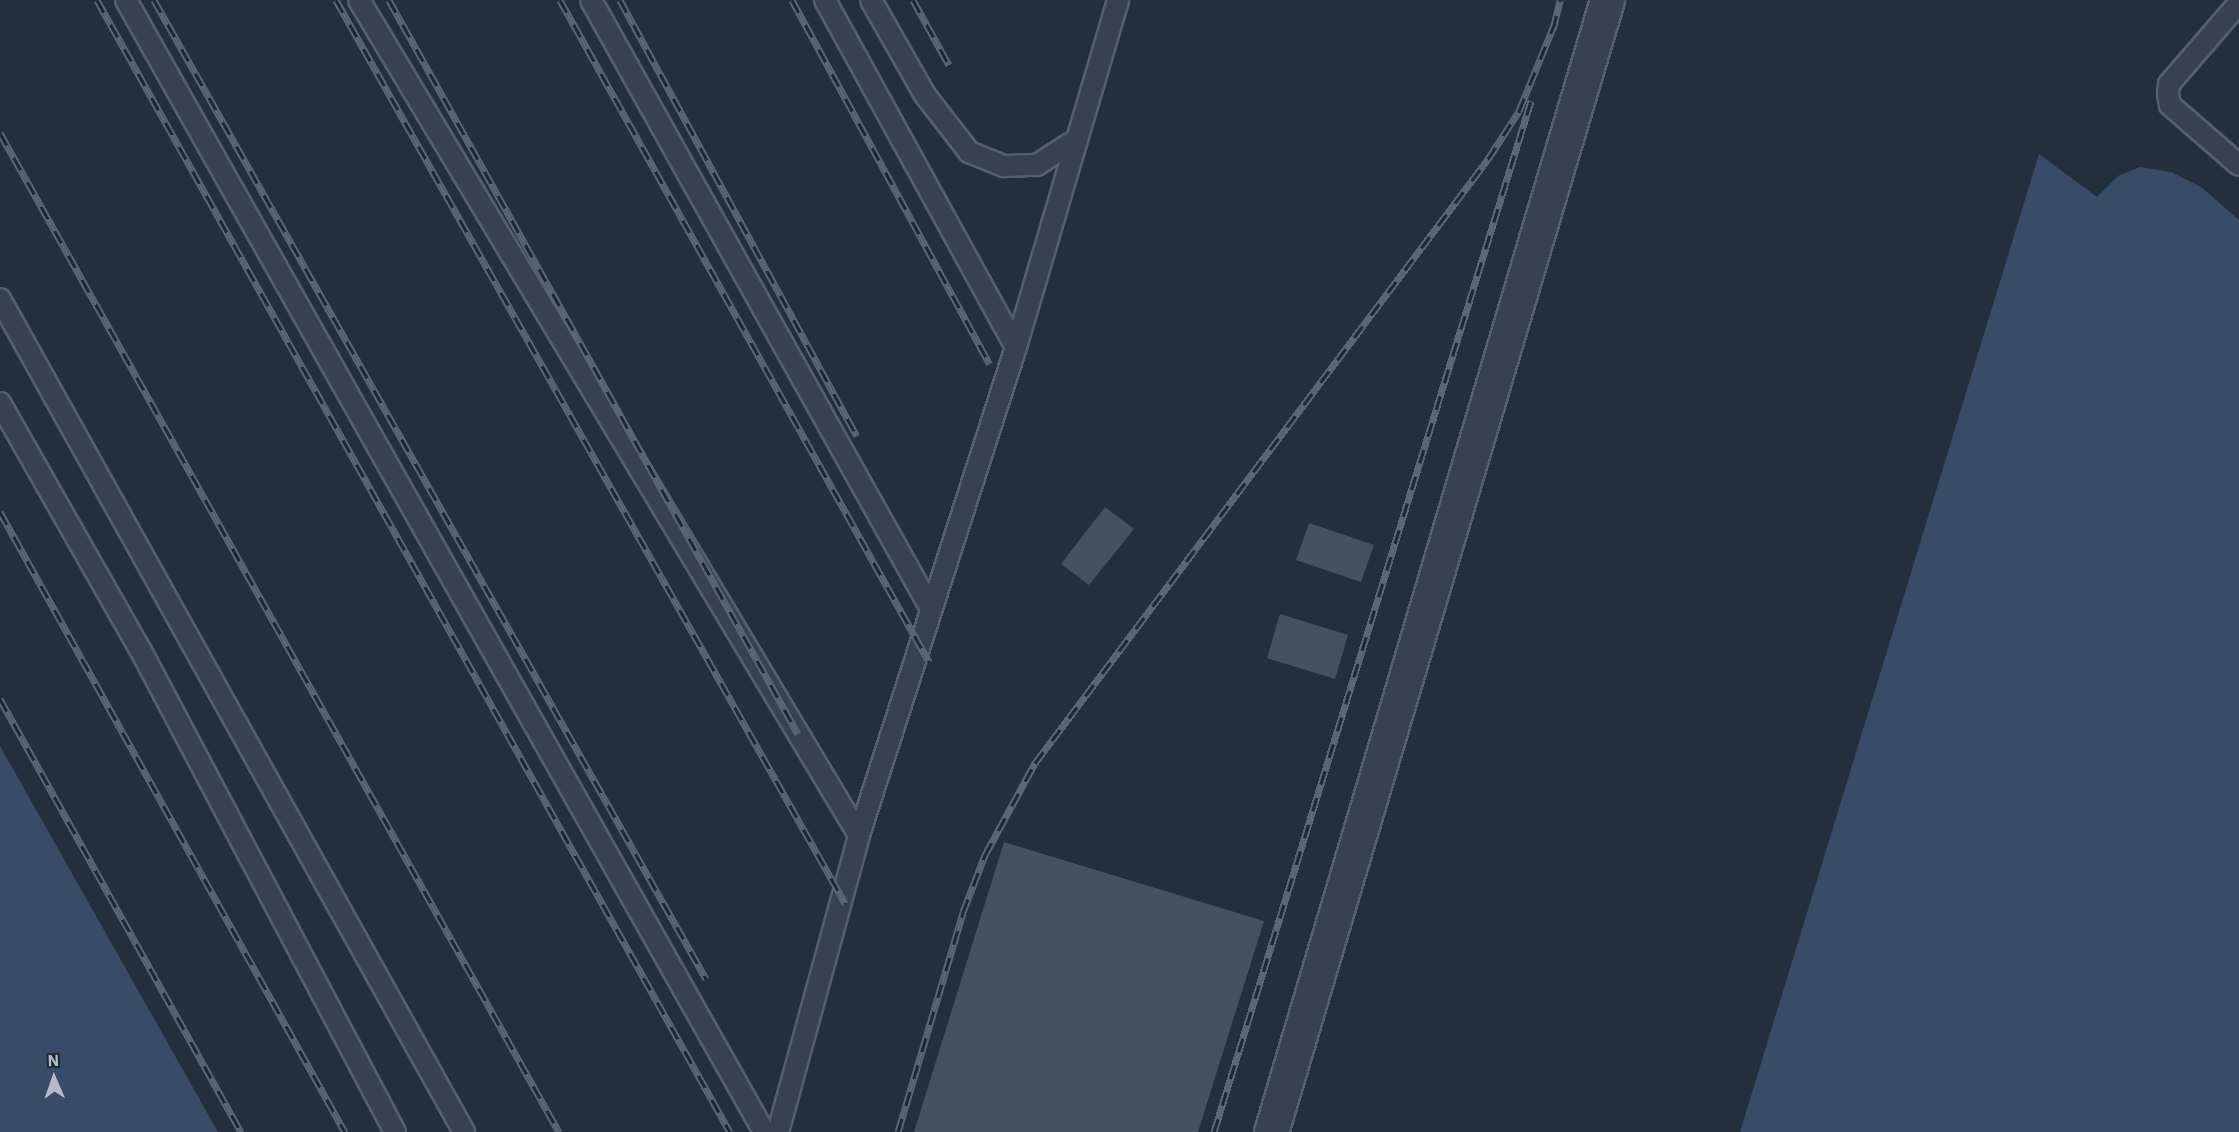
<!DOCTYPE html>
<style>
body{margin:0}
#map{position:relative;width:2239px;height:1132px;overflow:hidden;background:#242f3e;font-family:"IBM Plex Sans",sans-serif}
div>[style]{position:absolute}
.water>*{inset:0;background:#394c67}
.building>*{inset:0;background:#455162}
.roads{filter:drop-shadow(2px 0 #565f6c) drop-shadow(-2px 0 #565f6c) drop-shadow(0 2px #565f6c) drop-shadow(0 -2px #565f6c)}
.lane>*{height:20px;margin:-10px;padding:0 10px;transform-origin:10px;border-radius:10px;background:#38414e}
.street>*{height:33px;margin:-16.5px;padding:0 16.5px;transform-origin:16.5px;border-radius:16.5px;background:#38414e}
.rail>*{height:7px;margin-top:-3.5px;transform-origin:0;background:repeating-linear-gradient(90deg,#1d2633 0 14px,#5a6575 0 28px);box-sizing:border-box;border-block:2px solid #5a6575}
span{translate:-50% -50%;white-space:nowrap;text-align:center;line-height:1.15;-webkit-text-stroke:5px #1d2633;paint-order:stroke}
.north{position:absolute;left:24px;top:1048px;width:60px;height:60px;-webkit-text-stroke:4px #1d2633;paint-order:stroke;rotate:358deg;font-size:16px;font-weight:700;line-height:24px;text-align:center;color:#b4bcc9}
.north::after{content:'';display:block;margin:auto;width:21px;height:27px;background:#b4bcc9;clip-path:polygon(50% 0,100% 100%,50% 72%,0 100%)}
</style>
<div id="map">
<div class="water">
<i style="clip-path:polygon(2039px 154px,2097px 197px,2118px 176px,2140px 167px,2171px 172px,2201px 187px,2239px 220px,2239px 1132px,1740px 1132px)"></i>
<i style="clip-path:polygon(0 746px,218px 1132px,0 1132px)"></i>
</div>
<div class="building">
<i style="clip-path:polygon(1105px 507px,1134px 529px,1089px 585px,1061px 564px)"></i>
<i style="clip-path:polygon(1309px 523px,1374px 545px,1361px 582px,1296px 560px)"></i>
<i style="clip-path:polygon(1280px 614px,1348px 635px,1335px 679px,1267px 658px)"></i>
<i style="clip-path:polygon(1004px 842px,1264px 921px,1198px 1132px,914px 1132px)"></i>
</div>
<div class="roads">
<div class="lane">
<i style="left:126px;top:0;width:1299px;rotate:60.59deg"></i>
<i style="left:359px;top:0;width:973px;rotate:59.09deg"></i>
<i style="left:591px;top:0;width:695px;rotate:60.82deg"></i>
<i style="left:825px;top:0;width:396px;rotate:61.2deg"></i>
<i style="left:871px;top:0;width:109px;rotate:60.4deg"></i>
<i style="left:925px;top:95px;width:72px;rotate:52.3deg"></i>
<i style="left:969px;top:152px;width:38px;rotate:22deg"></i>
<i style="left:1004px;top:166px;width:33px;rotate:-2deg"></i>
<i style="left:1037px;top:165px;width:40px;rotate:-32.9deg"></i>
<i style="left:2239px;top:3px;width:107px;rotate:130.8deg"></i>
<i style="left:2169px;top:84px;width:10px;rotate:96deg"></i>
<i style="left:2168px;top:94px;width:11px;rotate:80deg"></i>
<i style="left:2170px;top:105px;width:91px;rotate:41deg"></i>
<i style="left:0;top:299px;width:954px;rotate:60.88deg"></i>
<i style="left:0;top:403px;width:283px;rotate:60.4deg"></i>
<i style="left:140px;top:649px;width:546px;rotate:62.17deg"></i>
<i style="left:778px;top:1132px;width:308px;rotate:-74.7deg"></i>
<i style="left:859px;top:835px;width:513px;rotate:-72.17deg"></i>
<i style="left:1016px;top:347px;width:362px;rotate:-73.6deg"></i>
</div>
<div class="street">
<i style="left:1271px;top:1132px;width:1181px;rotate:-73.47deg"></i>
</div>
</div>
<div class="rail">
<i style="left:97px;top:0;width:1297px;rotate:60.79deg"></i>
<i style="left:154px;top:0;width:1124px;rotate:60.58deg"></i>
<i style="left:336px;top:0;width:1037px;rotate:60.59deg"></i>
<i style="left:389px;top:0;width:840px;rotate:60.87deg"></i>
<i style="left:560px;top:0;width:758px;rotate:60.86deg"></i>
<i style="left:620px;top:0;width:496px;rotate:61.5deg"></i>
<i style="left:792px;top:0;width:414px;rotate:61.5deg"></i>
<i style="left:913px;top:0;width:74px;rotate:61deg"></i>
<i style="left:1553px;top:29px;width:30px;rotate:-76deg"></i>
<i style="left:0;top:133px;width:1145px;rotate:60.77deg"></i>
<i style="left:0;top:512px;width:710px;rotate:60.91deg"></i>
<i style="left:0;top:699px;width:496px;rotate:60.9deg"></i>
<i style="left:898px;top:1132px;width:229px;rotate:-73.5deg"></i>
<i style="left:963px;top:912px;width:61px;rotate:-68.9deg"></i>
<i style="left:985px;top:855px;width:105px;rotate:-61.5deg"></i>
<i style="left:1035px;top:763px;width:755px;rotate:-53.13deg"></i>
<i style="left:1488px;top:159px;width:57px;rotate:-57.1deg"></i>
<i style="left:1519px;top:111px;width:95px;rotate:-67.8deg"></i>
<i style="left:1214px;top:1132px;width:1079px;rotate:-72.91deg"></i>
</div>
<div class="north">N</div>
</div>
